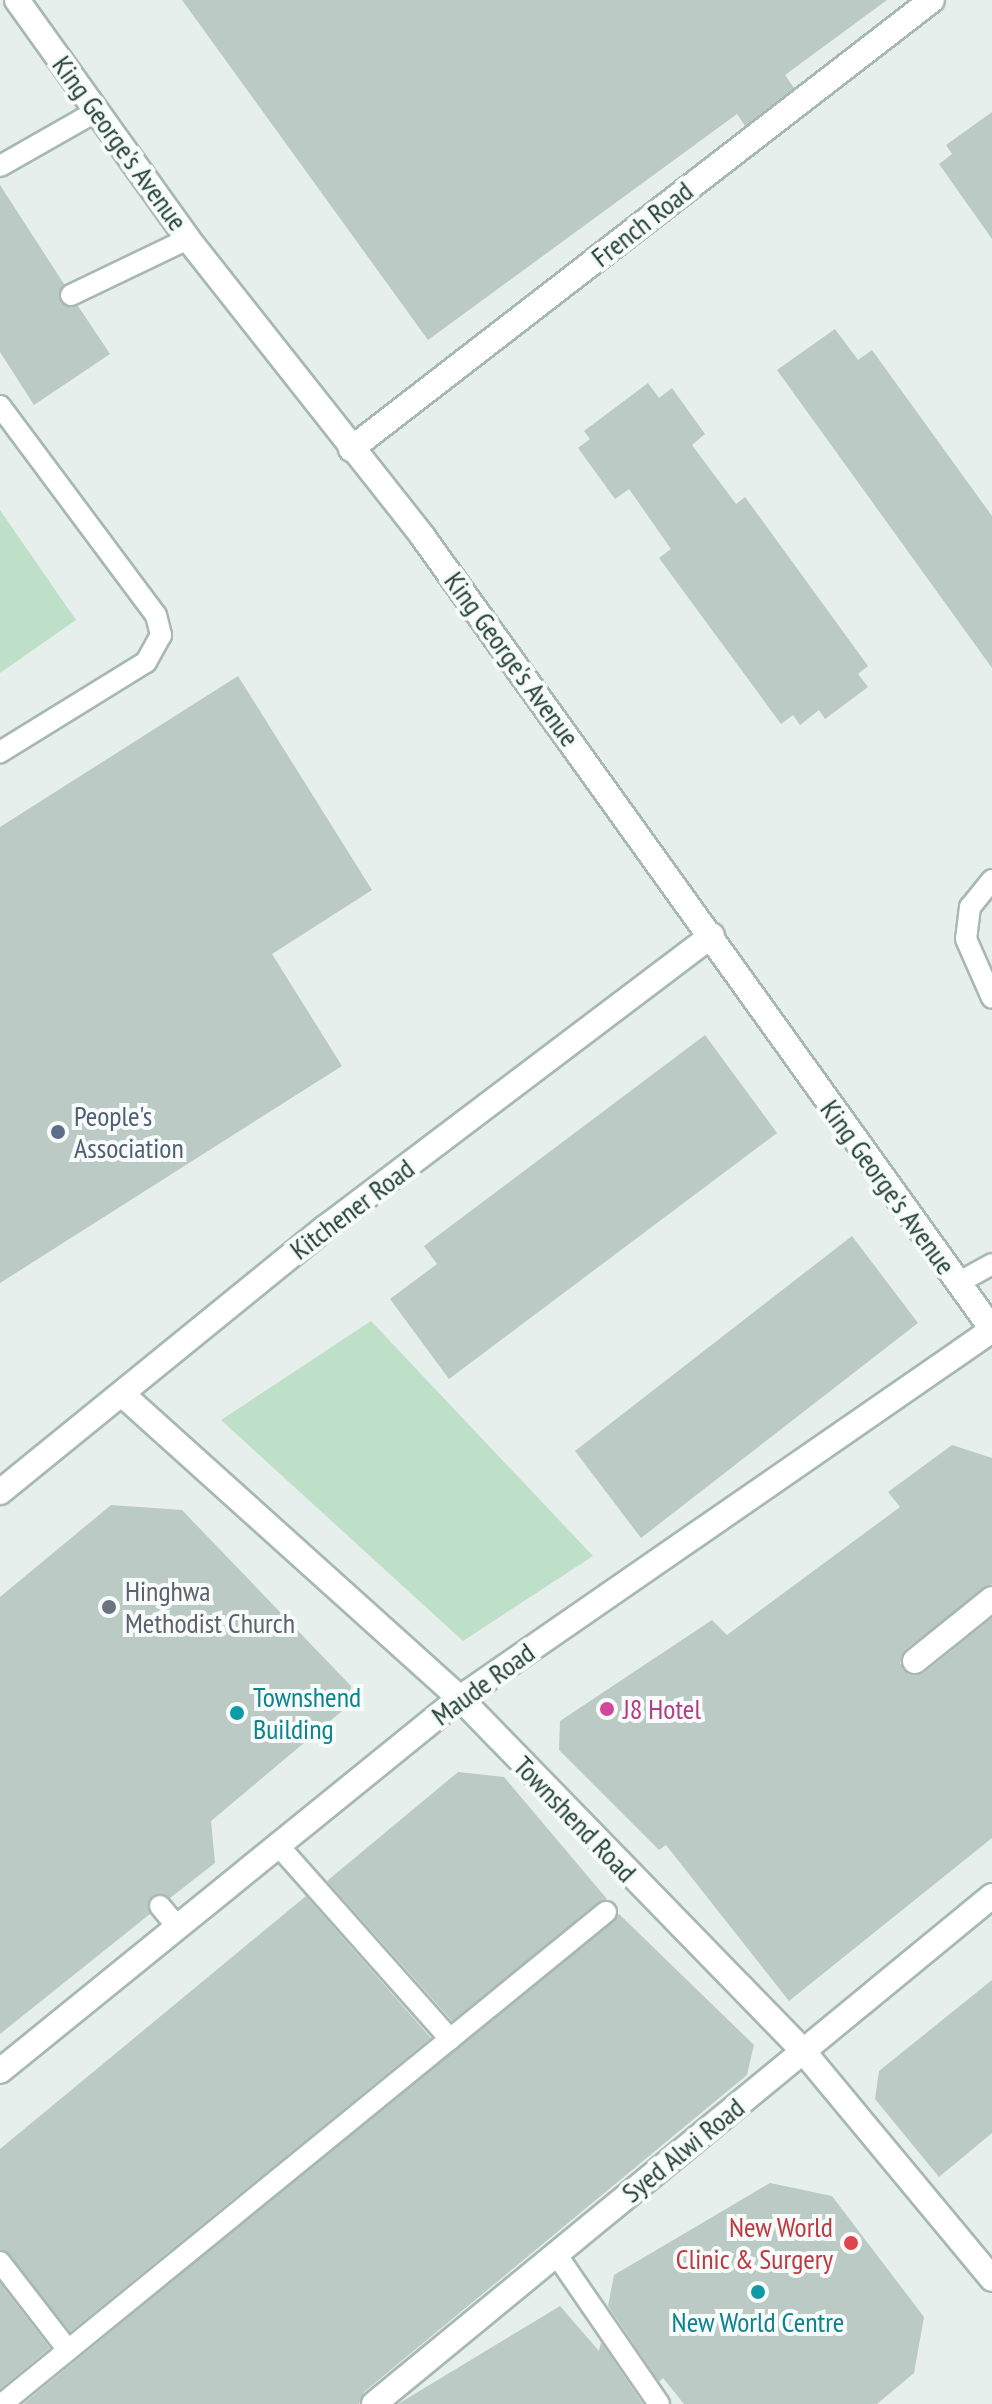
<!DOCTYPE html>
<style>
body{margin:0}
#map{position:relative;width:992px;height:2404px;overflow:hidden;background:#e6efeb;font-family:"PT Sans Narrow",sans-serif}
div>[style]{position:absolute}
.green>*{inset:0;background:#bfe0c8}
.building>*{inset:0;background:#bbcac4}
.roads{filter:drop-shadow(2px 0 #a8b8b2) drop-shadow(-2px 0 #a8b8b2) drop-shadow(0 2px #a8b8b2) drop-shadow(0 -2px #a8b8b2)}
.service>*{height:20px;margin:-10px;padding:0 10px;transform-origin:10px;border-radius:10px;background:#fff}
.minor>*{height:24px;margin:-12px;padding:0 12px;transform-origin:12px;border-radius:12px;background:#fff}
.tertiary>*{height:24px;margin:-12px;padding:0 12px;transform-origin:12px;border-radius:12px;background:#fff}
.dots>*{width:22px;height:22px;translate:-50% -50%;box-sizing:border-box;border:4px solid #f7fbf9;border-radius:50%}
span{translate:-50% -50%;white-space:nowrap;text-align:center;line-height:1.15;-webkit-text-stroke:8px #f7fbf9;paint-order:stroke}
.street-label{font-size:28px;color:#24423a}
.service-label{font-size:28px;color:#4e5e75}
.left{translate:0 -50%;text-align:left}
.worship-label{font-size:28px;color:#5b616d}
.culture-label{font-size:28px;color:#0d838f}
.hotel-label{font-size:28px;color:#b23c85}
.health-label{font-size:28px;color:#be3a42}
.right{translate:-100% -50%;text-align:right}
</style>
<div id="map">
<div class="green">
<i style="clip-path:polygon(0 510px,76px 620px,0 673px)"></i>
<i style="clip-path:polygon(371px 1321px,593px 1556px,463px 1641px,221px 1420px)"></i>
</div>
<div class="building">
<i style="clip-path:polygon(182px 0,887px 0,785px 75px,794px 88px,745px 126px,737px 114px,428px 340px)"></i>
<i style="clip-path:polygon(992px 112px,992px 239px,939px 164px,952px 154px,946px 145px)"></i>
<i style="clip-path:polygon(0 185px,64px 284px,60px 301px,78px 306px,110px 354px,34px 405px,0 352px)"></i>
<i style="clip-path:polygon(835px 329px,858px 360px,872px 350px,992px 516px,992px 668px,777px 370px)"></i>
<i style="clip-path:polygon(648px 383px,659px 398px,672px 388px,705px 434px,692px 445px,736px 504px,745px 497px,868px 666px,858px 674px,868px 687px,825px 719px,819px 710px,800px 725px,793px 715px,781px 724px,659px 558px,671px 549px,629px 489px,615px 499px,578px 448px,590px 439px,584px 431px)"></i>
<i style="clip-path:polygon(238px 676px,372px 890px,272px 954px,342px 1066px,0 1283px,0 827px)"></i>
<i style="clip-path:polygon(705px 1035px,777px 1133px,449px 1379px,390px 1299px,437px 1264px,424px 1246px)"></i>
<i style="clip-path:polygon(852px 1236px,918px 1323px,641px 1538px,575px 1451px)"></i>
<i style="clip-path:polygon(952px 1445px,992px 1458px,992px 1584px,906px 1649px,900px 1663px,909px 1675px,924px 1673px,992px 1618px,992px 1838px,789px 2001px,666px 1845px,659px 1850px,559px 1750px,560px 1721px,712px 1620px,727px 1635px,900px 1507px,888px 1492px)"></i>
<i style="clip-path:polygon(111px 1505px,182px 1510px,351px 1686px,348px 1706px,211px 1821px,215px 1863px,170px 1898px,152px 1896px,150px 1914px,0 2034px,0 1597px)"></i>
<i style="clip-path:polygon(458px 1772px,504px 1777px,607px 1899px,452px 2021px,327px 1881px)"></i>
<i style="clip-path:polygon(306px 1896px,431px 2038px,70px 2332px,0 2249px,0 2149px)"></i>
<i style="clip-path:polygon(619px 1914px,754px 2045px,747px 2075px,364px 2392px,359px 2404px,23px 2404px)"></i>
<i style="clip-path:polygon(992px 1980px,992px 2133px,939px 2177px,875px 2099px,879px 2071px)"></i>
<i style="clip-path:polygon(770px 2183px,832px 2196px,924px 2317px,914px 2373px,877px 2404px,684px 2404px,663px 2378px,659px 2382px,608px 2306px,614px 2275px)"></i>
<i style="clip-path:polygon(0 2283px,50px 2348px,0 2389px)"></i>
<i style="clip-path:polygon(560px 2306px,599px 2351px,601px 2342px,643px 2404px,398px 2404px)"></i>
</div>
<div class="roads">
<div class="service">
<i style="left:0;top:166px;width:112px;rotate:-29.6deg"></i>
<i style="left:71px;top:295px;width:130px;rotate:-25.6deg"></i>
<i style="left:0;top:406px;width:261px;rotate:53.3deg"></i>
<i style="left:156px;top:615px;width:21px;rotate:76deg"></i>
<i style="left:161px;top:635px;width:31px;rotate:119deg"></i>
<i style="left:146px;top:662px;width:172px;rotate:148.3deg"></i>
<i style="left:992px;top:880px;width:35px;rotate:129deg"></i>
<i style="left:970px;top:907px;width:32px;rotate:97deg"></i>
<i style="left:966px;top:939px;width:64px;rotate:66.2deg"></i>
<i style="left:958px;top:1283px;width:39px;rotate:-29deg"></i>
<i style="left:277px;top:1844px;width:261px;rotate:48.4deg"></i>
<i style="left:160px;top:1906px;width:23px;rotate:50deg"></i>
<i style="left:556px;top:2254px;width:182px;rotate:55.5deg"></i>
<i style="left:0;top:2262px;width:111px;rotate:52.3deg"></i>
<i style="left:2px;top:2404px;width:779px;rotate:-39.17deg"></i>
</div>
<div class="minor">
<i style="left:17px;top:0;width:294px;rotate:54.4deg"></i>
<i style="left:188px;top:239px;width:380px;rotate:51.7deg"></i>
<i style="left:423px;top:537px;width:975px;rotate:54.31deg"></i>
<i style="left:351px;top:449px;width:734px;rotate:-37.7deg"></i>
<i style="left:122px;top:1394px;width:455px;rotate:42deg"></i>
<i style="left:460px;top:1698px;width:492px;rotate:45.8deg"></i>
<i style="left:803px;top:2051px;width:296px;rotate:50.3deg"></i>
<i style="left:0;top:1492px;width:419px;rotate:-39.1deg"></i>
<i style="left:325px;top:1228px;width:485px;rotate:-37.1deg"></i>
<i style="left:915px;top:1661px;width:99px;rotate:-38.8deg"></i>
<i style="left:0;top:2071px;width:592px;rotate:-39.04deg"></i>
<i style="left:460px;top:1698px;width:647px;rotate:-34.67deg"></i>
</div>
<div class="tertiary">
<i style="left:374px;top:2404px;width:800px;rotate:-39.42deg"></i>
</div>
</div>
<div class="dots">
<i style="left:58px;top:1132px;background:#5c6f8a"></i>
<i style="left:109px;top:1607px;background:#6b7280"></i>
<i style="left:607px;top:1709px;background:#d1479c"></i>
<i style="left:237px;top:1713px;background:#0f9aa8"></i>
<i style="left:851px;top:2243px;background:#e0444e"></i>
<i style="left:758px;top:2292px;background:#0f9aa8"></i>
</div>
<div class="street-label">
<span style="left:120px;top:143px;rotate:54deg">King George's Avenue</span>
<span style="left:642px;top:224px;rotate:-38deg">French Road</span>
<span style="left:512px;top:659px;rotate:54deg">King George's Avenue</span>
<span style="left:888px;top:1187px;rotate:54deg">King George's Avenue</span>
<span style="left:352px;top:1209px;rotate:-37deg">Kitchener Road</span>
<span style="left:483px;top:1684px;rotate:-36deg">Maude Road</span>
<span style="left:575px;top:1819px;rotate:46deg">Townshend Road</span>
<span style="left:683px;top:2150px;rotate:-39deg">Syed Alwi Road</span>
</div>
<div class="service-label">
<span class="left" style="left:74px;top:1132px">People's<br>Association</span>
</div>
<div class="worship-label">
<span class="left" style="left:125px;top:1607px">Hinghwa<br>Methodist Church</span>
</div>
<div class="culture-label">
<span class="left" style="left:253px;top:1713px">Townshend<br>Building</span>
<span style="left:758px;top:2322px">New World Centre</span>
</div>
<div class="hotel-label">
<span class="left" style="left:623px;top:1709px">J8 Hotel</span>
</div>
<div class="health-label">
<span class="right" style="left:833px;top:2243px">New World<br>Clinic &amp; Surgery</span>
</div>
</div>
